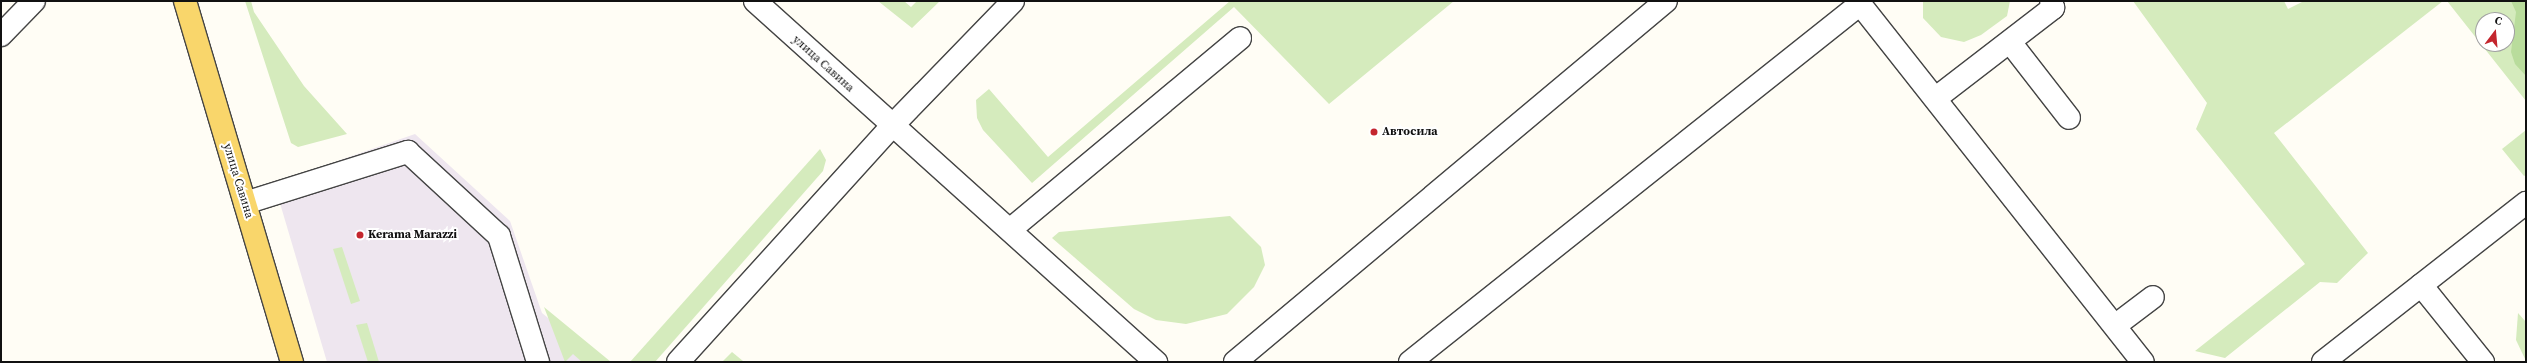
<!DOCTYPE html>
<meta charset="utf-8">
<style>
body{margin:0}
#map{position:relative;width:2527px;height:363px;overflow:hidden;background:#fffdf5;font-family:"Source Serif 4",serif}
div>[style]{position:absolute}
.industrial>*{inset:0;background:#eee6ef}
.green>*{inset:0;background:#d5ebbd}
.forest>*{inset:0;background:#b9dc9c}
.roads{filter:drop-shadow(1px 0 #444) drop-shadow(-1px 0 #444) drop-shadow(0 1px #444) drop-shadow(0 -1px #444)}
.minor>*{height:22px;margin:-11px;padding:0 11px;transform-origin:11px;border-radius:11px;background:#fff}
.major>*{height:22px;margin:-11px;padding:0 11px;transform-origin:11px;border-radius:11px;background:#f9d66b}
.dots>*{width:11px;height:11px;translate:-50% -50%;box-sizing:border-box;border:2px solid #fff;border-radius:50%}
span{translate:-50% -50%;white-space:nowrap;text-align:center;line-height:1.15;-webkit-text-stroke:4px #fff;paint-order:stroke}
.street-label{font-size:12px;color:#111}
.poi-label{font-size:12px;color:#111;font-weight:700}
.left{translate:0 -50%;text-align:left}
.frame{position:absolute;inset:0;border:2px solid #111;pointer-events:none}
.north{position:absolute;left:2475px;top:12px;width:40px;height:40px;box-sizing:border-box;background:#fff;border:1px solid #a0a0a0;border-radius:50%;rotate:16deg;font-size:11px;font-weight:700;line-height:16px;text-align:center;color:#111}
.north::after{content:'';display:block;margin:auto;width:14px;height:18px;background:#c4262e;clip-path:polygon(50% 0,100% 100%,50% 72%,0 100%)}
</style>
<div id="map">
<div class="industrial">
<i style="clip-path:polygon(415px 134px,510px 221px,542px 313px,602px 362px,327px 362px,274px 183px)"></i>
</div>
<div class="green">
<i style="clip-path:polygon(245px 1px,251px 1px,254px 12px,304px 86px,347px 134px,298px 147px,291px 143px)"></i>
<i style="clip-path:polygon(878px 1px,904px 1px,911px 7px,917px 1px,940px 1px,912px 28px)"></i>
<i style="clip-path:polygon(1230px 1px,1454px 1px,1329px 104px,1234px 7px,1032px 183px,983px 130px,977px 118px,976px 100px,989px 89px,1048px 157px)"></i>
<i style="clip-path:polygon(1923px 1px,2010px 1px,2007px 16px,1981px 35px,1964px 42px,1941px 37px,1923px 18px)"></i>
<i style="clip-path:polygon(2133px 1px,2284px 1px,2288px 9px,2304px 1px,2443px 1px,2274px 133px,2368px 253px,2337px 283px,2320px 282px,2225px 358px,2195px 351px,2305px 264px,2196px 129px,2207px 103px)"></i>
<i style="clip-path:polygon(evenodd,2447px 1px,2526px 1px,2526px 101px,2447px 1px,2483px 20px,2507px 20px,2507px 44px,2483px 44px,2483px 20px)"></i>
<i style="clip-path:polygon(2526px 130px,2526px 175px,2524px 176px,2502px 149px)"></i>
<i style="clip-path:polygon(820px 149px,826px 160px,823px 171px,655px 362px,630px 362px)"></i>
<i style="clip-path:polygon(1230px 216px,1261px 247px,1265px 265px,1254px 287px,1227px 314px,1186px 324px,1156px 320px,1134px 309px,1052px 238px,1059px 232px)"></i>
<i style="clip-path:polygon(342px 247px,360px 301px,351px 304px,333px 249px)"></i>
<i style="clip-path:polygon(544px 307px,611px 362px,582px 362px,573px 354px,565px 362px)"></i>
<i style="clip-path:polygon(2518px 313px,2526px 322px,2526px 361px,2516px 340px)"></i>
<i style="clip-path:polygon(367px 323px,379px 362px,368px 362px,356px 325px)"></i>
<i style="clip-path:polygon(732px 352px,743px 361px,744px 362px,722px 362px)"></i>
</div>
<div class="forest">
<i style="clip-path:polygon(2511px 1px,2526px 1px,2526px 76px,2515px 64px,2511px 52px,2516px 12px)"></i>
</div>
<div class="roads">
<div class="minor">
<i style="left:755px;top:1px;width:540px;rotate:42deg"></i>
<i style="left:1px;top:35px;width:47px;rotate:-45.9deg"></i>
<i style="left:2010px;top:42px;width:96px;rotate:52.2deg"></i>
<i style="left:1936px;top:98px;width:148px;rotate:-37.6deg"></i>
<i style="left:2053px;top:8px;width:7px;rotate:-106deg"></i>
<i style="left:245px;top:203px;width:171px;rotate:-17.4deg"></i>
<i style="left:408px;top:152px;width:124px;rotate:42.7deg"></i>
<i style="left:499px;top:236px;width:132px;rotate:72.8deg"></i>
<i style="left:1011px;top:229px;width:298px;rotate:-39.8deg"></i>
<i style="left:2421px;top:285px;width:99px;rotate:51.2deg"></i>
<i style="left:2116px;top:325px;width:46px;rotate:-37.1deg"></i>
<i style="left:678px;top:362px;width:319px;rotate:-47.8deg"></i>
<i style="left:892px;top:126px;width:174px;rotate:-45.9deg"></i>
<i style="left:1235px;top:362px;width:562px;rotate:-39.95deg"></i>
<i style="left:1410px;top:362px;width:575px;rotate:-38.5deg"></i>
<i style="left:1860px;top:4px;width:456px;rotate:51.7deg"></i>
<i style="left:2323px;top:362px;width:258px;rotate:-38.1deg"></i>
</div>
<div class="major">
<i style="left:185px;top:1px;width:377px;rotate:73.5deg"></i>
</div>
</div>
<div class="dots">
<i style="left:1374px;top:132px;background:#c4262e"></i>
<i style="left:360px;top:235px;background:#c4262e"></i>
</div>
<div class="street-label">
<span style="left:823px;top:64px;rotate:42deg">улица Савина</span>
<span style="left:238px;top:181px;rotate:73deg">улица Савина</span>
</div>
<div class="poi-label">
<span class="left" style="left:1382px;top:132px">Автосила</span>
<span class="left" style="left:368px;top:235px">Kerama Marazzi</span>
</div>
<div class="frame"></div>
<div class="north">С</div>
</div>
